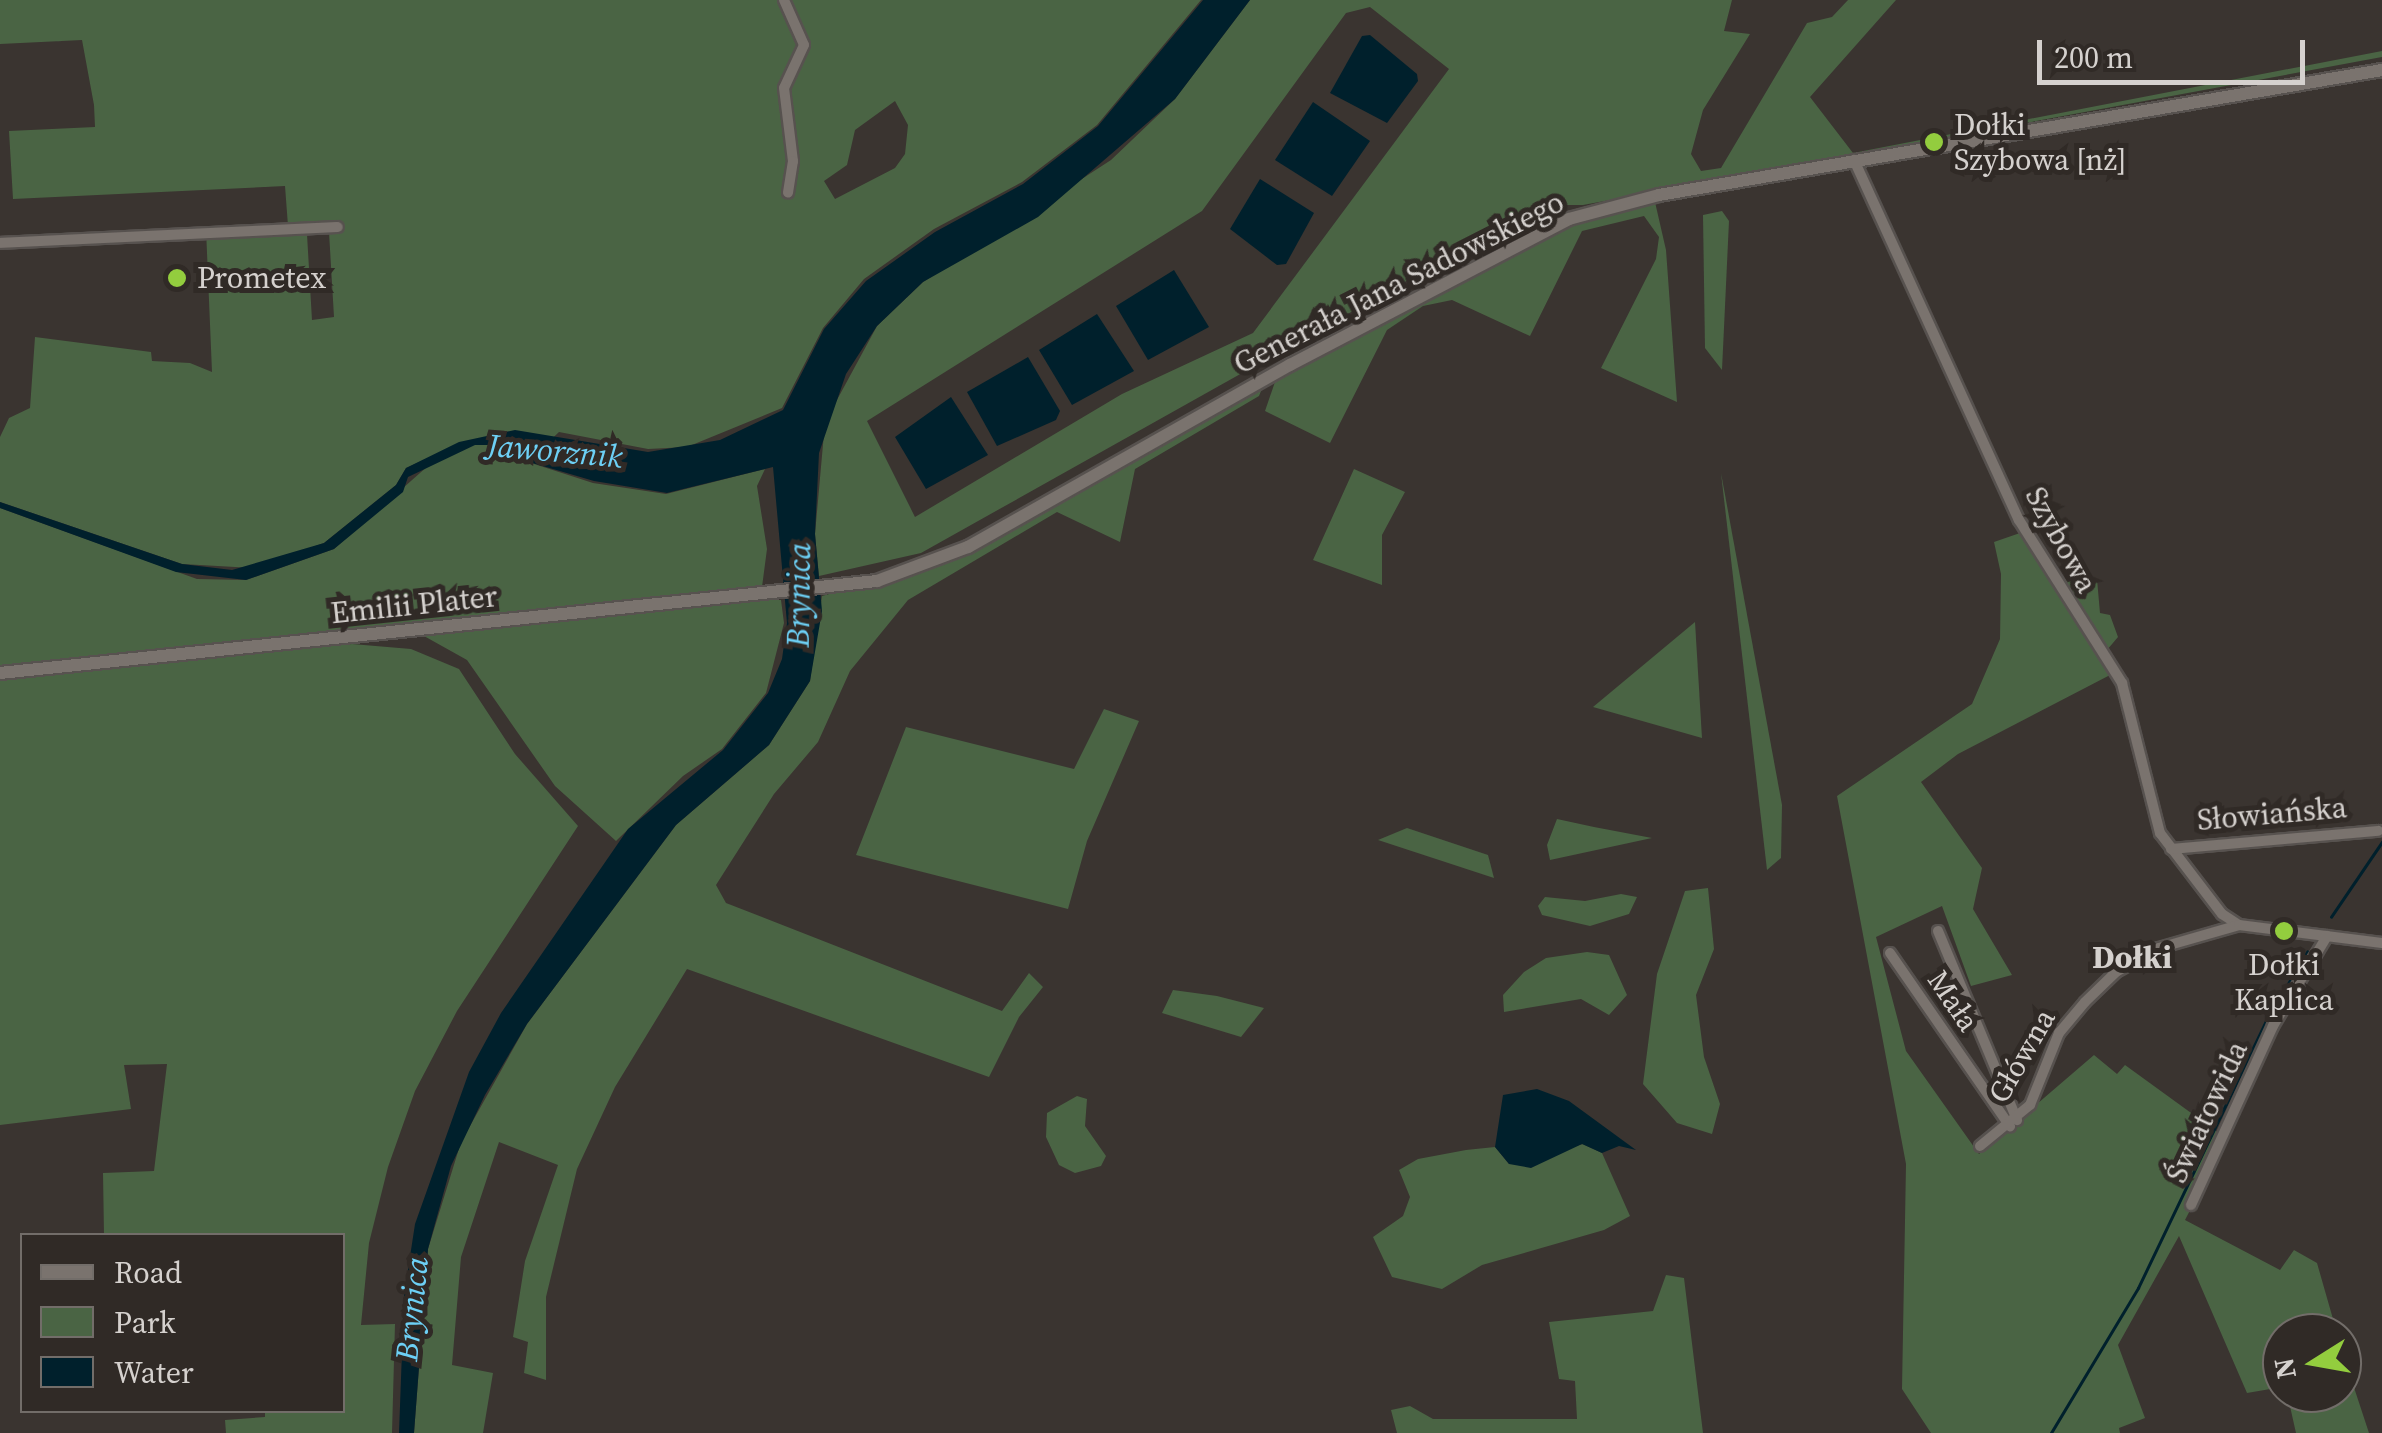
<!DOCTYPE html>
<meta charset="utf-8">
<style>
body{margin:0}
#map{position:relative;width:2382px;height:1433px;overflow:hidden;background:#3a3430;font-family:"Source Serif 4",serif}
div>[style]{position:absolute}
.green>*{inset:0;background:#4a6444}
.water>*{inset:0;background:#00202c}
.stream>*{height:2.5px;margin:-1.25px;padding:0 1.25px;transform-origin:1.25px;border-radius:1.25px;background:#00202c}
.roads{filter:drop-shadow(2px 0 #57524f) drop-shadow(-2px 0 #57524f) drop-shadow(0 2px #57524f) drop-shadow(0 -2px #57524f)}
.minor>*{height:10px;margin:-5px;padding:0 5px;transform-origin:5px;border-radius:5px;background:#7a736e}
.tertiary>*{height:12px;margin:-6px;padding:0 6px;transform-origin:6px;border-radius:6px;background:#7a736e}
.dots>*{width:28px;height:28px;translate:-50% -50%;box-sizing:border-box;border:5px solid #302a26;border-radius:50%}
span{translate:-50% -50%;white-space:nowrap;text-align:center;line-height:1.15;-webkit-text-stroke:10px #302a26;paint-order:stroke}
.poi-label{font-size:30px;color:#d5d1ce}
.left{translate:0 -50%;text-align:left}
.street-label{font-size:30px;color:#d5d1ce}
.water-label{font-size:32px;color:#6dd0f5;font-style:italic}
.neighbourhood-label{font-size:32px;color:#d5d1ce;font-weight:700}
.legend{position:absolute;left:20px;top:1233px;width:325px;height:180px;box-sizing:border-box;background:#302a26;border:2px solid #726d69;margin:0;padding:12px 18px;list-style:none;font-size:30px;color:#d5d1ce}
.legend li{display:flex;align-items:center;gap:20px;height:50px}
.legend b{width:50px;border:2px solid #726d69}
.north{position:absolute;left:2262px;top:1313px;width:100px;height:100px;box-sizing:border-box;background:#302a26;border:2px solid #726d69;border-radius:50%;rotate:259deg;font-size:28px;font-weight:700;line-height:40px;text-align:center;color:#d5d1ce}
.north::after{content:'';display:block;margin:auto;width:35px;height:45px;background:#93cd3e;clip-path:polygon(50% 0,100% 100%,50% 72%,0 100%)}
.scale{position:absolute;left:2037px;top:40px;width:268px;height:45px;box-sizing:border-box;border:5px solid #d5d1ce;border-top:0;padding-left:12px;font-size:30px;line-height:35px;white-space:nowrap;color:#d5d1ce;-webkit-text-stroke:8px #302a26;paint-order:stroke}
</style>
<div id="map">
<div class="green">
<i style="clip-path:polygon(evenodd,0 0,1201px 0,1097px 125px,1022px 182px,934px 229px,864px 279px,823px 328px,782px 408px,687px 447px,648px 449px,559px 432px,528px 462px,593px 483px,666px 494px,765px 469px,757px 486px,767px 549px,762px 587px,0 667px,0 508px,197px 579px,246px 580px,334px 549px,446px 450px,406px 468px,396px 485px,324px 543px,253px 568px,182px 564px,0 502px,0 437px,9px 418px,30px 408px,35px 337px,151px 352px,152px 361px,190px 363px,212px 372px,206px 229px,288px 226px,285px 186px,13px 199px,9px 131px,95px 127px,94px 105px,82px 40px,0 44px,0 0,895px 101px,908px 125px,905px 154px,895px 168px,835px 199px,824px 181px,847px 165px,855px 130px,895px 101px,0 0,329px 232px,334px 317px,312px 320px,307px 234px,329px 232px)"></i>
<i style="clip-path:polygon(evenodd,1250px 0,1732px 0,1724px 31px,1750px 34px,1703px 110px,1691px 154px,1701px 171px,1721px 168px,1807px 23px,1832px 17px,1848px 0,1896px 0,1810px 97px,1853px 153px,2382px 51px,2382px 57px,1583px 205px,1542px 205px,921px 553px,819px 576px,815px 534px,825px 422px,877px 326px,923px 282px,1111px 160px,1175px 99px,1250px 0,1370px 7px,1449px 69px,1253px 333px,1122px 394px,915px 517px,867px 421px,1202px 211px,1346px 13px,1370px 7px)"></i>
<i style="clip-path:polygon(1655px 202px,1666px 250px,1677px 402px,1601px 368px,1656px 259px,1659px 237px,1644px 216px,1582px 231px,1530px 336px,1452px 300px,1423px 306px,1387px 330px,1330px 443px,1265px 411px,1277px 376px,1563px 223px)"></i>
<i style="clip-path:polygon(1722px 211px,1729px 221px,1722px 370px,1705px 348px,1703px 215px)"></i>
<i style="clip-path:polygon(1266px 379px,1259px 396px,1135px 469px,1120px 542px,1057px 512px,908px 600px,850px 671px,818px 742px,774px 794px,716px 885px,726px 903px,1002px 1011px,1029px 973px,1043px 987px,1019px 1017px,989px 1077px,687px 969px,615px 1087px,577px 1169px,546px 1297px,546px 1380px,524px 1373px,528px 1342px,513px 1337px,525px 1261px,558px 1165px,499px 1142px,461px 1257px,452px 1365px,493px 1373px,483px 1433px,414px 1433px,428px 1249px,461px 1142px,527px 1024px,676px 825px,769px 745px,810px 681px,822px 596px,953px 560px)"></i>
<i style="clip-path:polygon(1354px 469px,1405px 492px,1382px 535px,1382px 585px,1313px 560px)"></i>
<i style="clip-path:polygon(1721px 473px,1782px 805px,1781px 858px,1767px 870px)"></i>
<i style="clip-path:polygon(2020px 533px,2112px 674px,1958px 754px,1921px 782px,1982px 868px,1973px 909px,2012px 975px,1971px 986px,1942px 906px,1876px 937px,1906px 1051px,1979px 1154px,2094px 1055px,2117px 1074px,2125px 1065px,2227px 1139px,2185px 1220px,2280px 1270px,2294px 1250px,2317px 1263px,2337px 1333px,2282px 1333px,2282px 1387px,2247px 1393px,2179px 1236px,2118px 1345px,2145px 1418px,2119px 1428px,2120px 1433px,1931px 1433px,1902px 1389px,1906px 1164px,1837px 796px,1972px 704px,2000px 639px,2001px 574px,1994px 542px)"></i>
<i style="clip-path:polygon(2097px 579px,2100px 613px,2110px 615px,2118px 637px,2107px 650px,2062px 581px)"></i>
<i style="clip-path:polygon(759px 600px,781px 600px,784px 623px,766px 693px,722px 749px,683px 776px,616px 841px,555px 786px,467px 660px,424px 636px)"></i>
<i style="clip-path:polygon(1695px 622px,1702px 738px,1593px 707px)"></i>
<i style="clip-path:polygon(352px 644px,411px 649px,459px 669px,515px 754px,578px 826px,457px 1011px,415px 1091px,388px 1167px,369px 1243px,361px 1325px,395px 1324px,392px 1433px,226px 1433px,225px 1420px,265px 1417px,265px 1411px,342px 1410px,342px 1236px,104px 1235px,103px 1173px,154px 1171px,167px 1064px,124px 1065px,131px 1109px,0 1125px,0 678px)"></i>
<i style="clip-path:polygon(1104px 709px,1139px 721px,1087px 841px,1068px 909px,856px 855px,906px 727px,1074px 769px)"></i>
<i style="clip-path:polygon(1557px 819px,1594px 827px,1652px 838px,1550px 860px,1547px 845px)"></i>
<i style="clip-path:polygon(1407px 828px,1488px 855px,1494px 878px,1378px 840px)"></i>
<i style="clip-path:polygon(1708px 888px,1714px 949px,1696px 995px,1704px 1057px,1720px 1104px,1712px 1134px,1677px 1123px,1643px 1084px,1657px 974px,1685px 891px)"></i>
<i style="clip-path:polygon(1621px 894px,1637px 897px,1629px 914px,1590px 926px,1542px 915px,1538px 906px,1545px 897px,1585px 901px)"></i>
<i style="clip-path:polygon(1587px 952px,1609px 955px,1627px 995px,1609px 1015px,1581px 999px,1504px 1012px,1503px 995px,1524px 972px,1546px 958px)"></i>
<i style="clip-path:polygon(1173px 990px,1217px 996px,1264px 1008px,1241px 1037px,1162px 1013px)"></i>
<i style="clip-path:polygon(1077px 1096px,1087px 1099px,1085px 1126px,1106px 1156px,1101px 1166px,1075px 1173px,1059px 1165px,1046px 1137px,1047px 1113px)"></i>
<i style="clip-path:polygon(1583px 1144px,1602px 1153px,1630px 1216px,1604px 1230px,1482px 1265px,1442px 1289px,1392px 1277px,1373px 1237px,1403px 1216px,1410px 1197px,1399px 1170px,1418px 1159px,1466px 1150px,1495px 1147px,1509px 1164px)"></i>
<i style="clip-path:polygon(1666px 1275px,1684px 1278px,1703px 1433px,1397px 1433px,1391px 1410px,1410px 1406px,1433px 1419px,1577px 1419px,1575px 1381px,1559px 1379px,1549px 1322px,1653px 1311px)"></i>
<i style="clip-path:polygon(2342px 1351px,2369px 1433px,2296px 1433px,2287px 1393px,2342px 1393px)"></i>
</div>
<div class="water">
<i style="clip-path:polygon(1203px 0,1250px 0,1175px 99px,1038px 217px,923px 282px,877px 326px,846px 374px,819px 453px,815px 534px,822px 611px,810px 681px,769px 745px,676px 825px,527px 1024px,485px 1095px,451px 1166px,428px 1249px,414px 1433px,399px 1433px,404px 1296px,415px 1224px,469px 1072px,501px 1013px,628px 829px,723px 750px,768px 693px,782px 659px,787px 623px,773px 467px,667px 493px,594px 481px,529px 462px,497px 445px,475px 445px,408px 477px,403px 492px,334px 549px,246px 580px,176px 572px,0 508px,0 502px,182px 564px,232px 570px,324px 543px,396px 485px,406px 468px,459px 442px,515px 430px,648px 452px,720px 440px,783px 410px,824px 329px,866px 281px,935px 232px,1023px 184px,1098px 126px)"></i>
<i style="clip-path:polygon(1370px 35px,1417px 74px,1418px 81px,1387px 123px,1330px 93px,1362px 36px)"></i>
<i style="clip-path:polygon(1313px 102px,1370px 141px,1332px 196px,1275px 160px)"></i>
<i style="clip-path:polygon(1260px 179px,1314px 213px,1286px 264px,1277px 265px,1230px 229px)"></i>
<i style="clip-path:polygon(1174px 270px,1209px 327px,1148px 360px,1116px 306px)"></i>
<i style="clip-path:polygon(1097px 314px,1134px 371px,1072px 405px,1039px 350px)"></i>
<i style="clip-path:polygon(1028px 357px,1060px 411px,1056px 420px,997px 446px,967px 392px)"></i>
<i style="clip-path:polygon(951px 397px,988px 455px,926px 489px,895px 437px)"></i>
<i style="clip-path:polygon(1537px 1089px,1569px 1101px,1636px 1150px,1619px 1146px,1602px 1153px,1582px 1144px,1531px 1168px,1509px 1164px,1495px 1147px,1503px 1095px)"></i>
</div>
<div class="stream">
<i style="left:2331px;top:917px;width:91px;rotate:-55.8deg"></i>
<i style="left:2051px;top:1433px;width:169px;rotate:-59deg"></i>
<i style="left:2138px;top:1288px;width:301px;rotate:-64.4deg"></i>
<i style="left:2268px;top:1017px;width:76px;rotate:-59deg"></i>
</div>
<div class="roads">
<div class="minor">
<i style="left:784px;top:0;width:49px;rotate:66deg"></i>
<i style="left:804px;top:45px;width:47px;rotate:114.9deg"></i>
<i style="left:784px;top:88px;width:74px;rotate:83deg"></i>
<i style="left:793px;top:161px;width:32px;rotate:99deg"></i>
<i style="left:1854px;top:160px;width:396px;rotate:65.4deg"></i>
<i style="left:2019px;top:520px;width:193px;rotate:57.7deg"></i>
<i style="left:2122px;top:683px;width:155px;rotate:75.8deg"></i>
<i style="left:2160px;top:833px;width:102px;rotate:52.6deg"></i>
<i style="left:2222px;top:914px;width:20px;rotate:33deg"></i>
<i style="left:0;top:243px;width:338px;rotate:-2.7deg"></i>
<i style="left:2171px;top:849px;width:208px;rotate:-5deg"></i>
<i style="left:1938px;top:931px;width:205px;rotate:67.3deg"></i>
<i style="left:1890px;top:953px;width:211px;rotate:55.3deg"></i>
<i style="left:1980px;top:1146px;width:65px;rotate:-39.4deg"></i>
<i style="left:2030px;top:1105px;width:78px;rotate:-68.1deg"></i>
<i style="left:2059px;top:1033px;width:40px;rotate:-50deg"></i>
<i style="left:2085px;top:1002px;width:43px;rotate:-44.1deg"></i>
<i style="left:2116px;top:972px;width:49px;rotate:-29.2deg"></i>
<i style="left:2159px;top:948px;width:83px;rotate:-16deg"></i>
<i style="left:2239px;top:925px;width:144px;rotate:7.2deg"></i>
<i style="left:2191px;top:1205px;width:197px;rotate:-65.4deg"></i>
<i style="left:2273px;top:1026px;width:105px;rotate:-59deg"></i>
</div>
<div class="tertiary">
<i style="left:0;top:673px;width:882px;rotate:-5.99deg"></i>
<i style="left:877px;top:581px;width:97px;rotate:-20.5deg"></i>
<i style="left:968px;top:547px;width:370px;rotate:-29.5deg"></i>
<i style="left:1290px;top:365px;width:315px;rotate:-27.6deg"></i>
<i style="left:1569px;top:219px;width:93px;rotate:-14.9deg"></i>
<i style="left:1659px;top:195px;width:734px;rotate:-9.81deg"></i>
</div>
</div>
<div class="dots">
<i style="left:1934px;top:142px;background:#93cd3e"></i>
<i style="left:177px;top:278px;background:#93cd3e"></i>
<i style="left:2284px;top:931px;background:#93cd3e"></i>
</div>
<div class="poi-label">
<span class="left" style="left:1954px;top:142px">Dołki<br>Szybowa [nż]</span>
<span class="left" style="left:197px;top:278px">Prometex</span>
<span style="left:2284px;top:982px">Dołki<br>Kaplica</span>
</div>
<div class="street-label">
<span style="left:1399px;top:283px;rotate:-27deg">Generała Jana Sadowskiego</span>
<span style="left:2061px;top:540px;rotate:61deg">Szybowa</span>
<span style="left:414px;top:605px;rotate:-6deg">Emilii Plater</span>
<span style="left:2272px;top:814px;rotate:-5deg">Słowiańska</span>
<span style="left:1953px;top:1001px;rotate:56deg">Mała</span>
<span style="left:2022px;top:1056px;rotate:-60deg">Główna</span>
<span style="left:2207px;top:1112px;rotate:-65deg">Światowida</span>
</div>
<div class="water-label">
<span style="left:555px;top:451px;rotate:5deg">Jaworznik</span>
<span style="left:799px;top:595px;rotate:-89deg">Brynica</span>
<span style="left:412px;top:1309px;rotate:-84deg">Brynica</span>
</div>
<div class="neighbourhood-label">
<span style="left:2132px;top:957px">Dołki</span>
</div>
<ul class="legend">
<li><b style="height:12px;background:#7a736e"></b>Road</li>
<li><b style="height:28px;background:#4a6444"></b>Park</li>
<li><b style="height:28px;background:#00202c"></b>Water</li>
</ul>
<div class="north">N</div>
<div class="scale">200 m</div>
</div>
